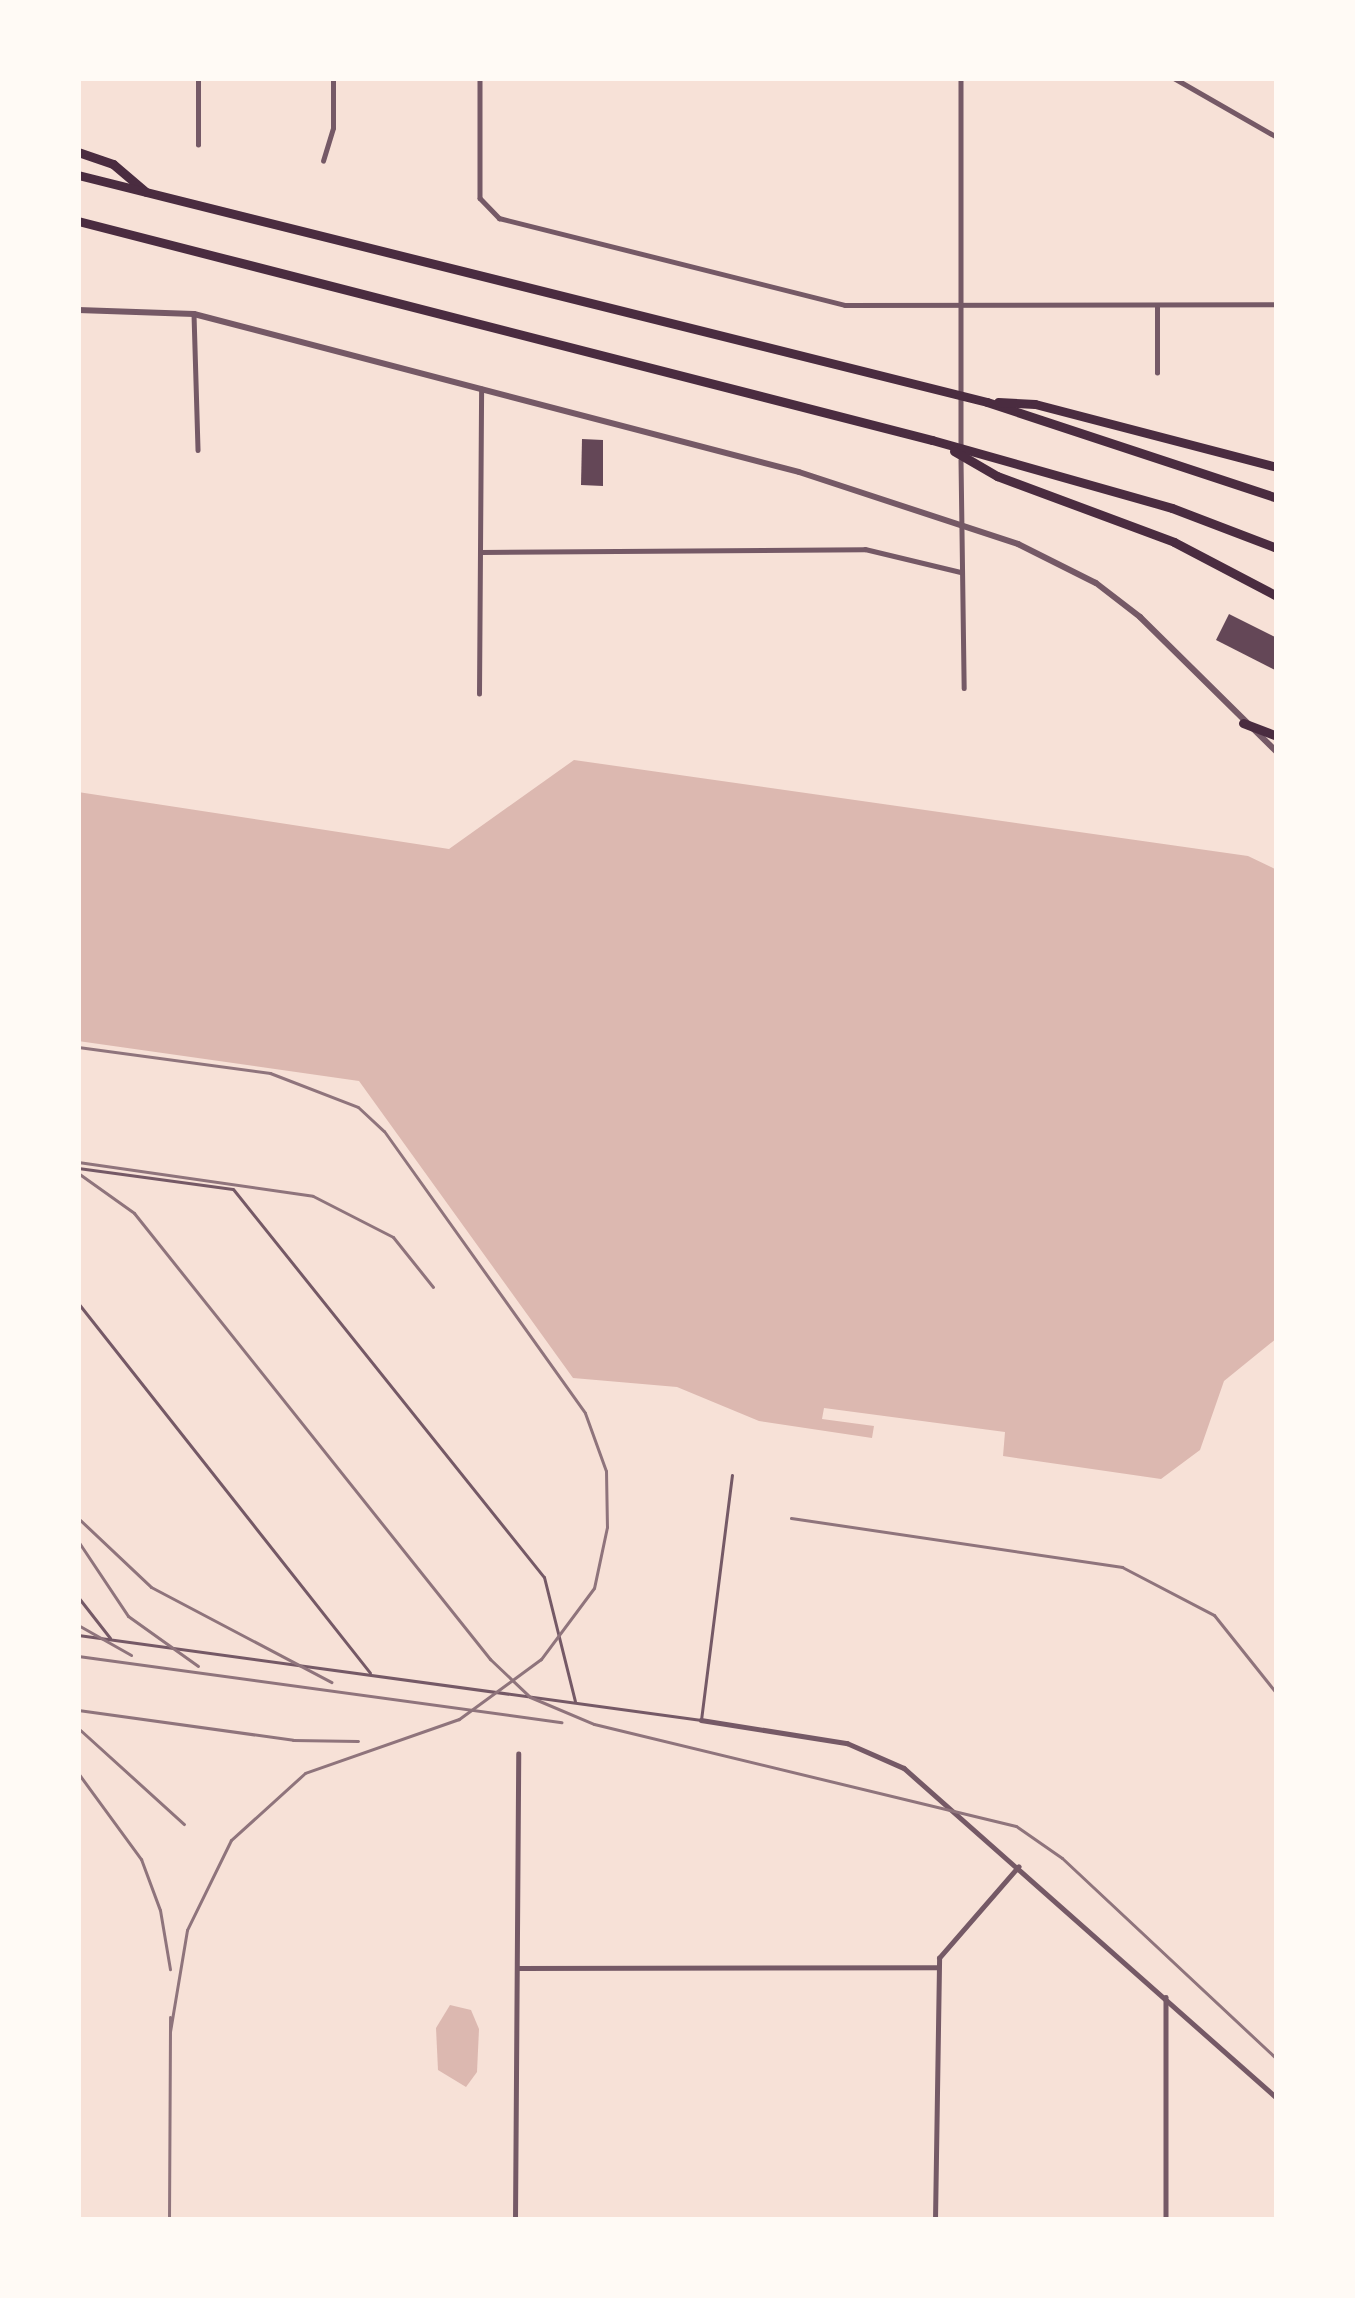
<!DOCTYPE html>
<style>
body{margin:0}
#map{position:relative;width:1355px;height:2298px;overflow:hidden;background:#f7e1d7;font-family:"Noto Sans",sans-serif}
div>[style]{position:absolute}
.water>*{inset:0;background:#dcb8b0}
.building>*{inset:0;background:#644757}
.service>*{height:3px;margin:-1.5px;padding:0 1.5px;transform-origin:1.5px;border-radius:1.5px;background:#755966}
.minor>*{height:4.5px;margin:-2.25px;padding:0 2.25px;transform-origin:2.25px;border-radius:2.25px;background:#755966}
.tertiary>*{height:6px;margin:-3px;padding:0 3px;transform-origin:3px;border-radius:3px;background:#755966}
.motorway>*{height:9px;margin:-4.5px;padding:0 4.5px;transform-origin:4.5px;border-radius:4.5px;background:#4a2c40}
.rail>*{height:3px;margin:-1.5px;padding:0 1.5px;transform-origin:1.5px;border-radius:1.5px;background:#8f747c}
span{translate:-50% -50%;white-space:nowrap;text-align:center;line-height:1.15;-webkit-text-stroke:9px #fffaf5;paint-order:stroke}
.frame{position:absolute;inset:0;border:81px solid #fffaf5;pointer-events:none}
</style>
<div id="map">
<div class="water">
<i style="clip-path:polygon(574px 760px,1248px 856px,1277px 870px,1277px 1338px,1224px 1381px,1200px 1450px,1161px 1479px,1003px 1456px,1005px 1432px,824px 1408px,822px 1419px,874px 1426px,872px 1438px,759px 1421px,677px 1387px,573px 1378px,359px 1081px,78px 1041px,78px 792px,449px 849px)"></i>
<i style="clip-path:polygon(450px 2005px,471px 2010px,479px 2029px,477px 2072px,466px 2087px,438px 2070px,436px 2028px)"></i>
</div>
<div class="building">
<i style="clip-path:polygon(582px 439px,603px 440px,603px 486px,581px 485px)"></i>
<i style="clip-path:polygon(1229px 614px,1277px 638px,1277px 671px,1216px 640px)"></i>
</div>
<div class="service">
<i style="left:78px;top:1168px;width:156px;rotate:7.7deg"></i>
<i style="left:233px;top:1189px;width:497px;rotate:51.3deg"></i>
<i style="left:544px;top:1577px;width:128px;rotate:76deg"></i>
<i style="left:78px;top:1303px;width:471px;rotate:51.7deg"></i>
<i style="left:78px;top:1597px;width:52px;rotate:52deg"></i>
<i style="left:78px;top:1635px;width:629px;rotate:7.77deg"></i>
<i style="left:701px;top:1720px;width:247px;rotate:-82.8deg"></i>
</div>
<div class="minor">
<i style="left:480px;top:78px;width:120px;rotate:90deg"></i>
<i style="left:480px;top:198px;width:28px;rotate:46deg"></i>
<i style="left:499px;top:218px;width:357px;rotate:14.1deg"></i>
<i style="left:845px;top:305px;width:432px;rotate:-0.1deg"></i>
<i style="left:961px;top:78px;width:370px;rotate:90deg"></i>
<i style="left:1174px;top:78px;width:119px;rotate:29.8deg"></i>
<i style="left:198px;top:145px;width:67px;rotate:-90deg"></i>
<i style="left:323px;top:161px;width:34px;rotate:-73deg"></i>
<i style="left:333px;top:128px;width:50px;rotate:-90deg"></i>
<i style="left:194px;top:314px;width:136px;rotate:88.3deg"></i>
<i style="left:1157px;top:373px;width:67px;rotate:-90deg"></i>
<i style="left:961px;top:460px;width:228px;rotate:89.2deg"></i>
<i style="left:481px;top:552px;width:384px;rotate:-0.4deg"></i>
<i style="left:865px;top:549px;width:99px;rotate:13.5deg"></i>
<i style="left:479px;top:694px;width:305px;rotate:-89.6deg"></i>
<i style="left:701px;top:1720px;width:148px;rotate:9deg"></i>
<i style="left:847px;top:1743px;width:62px;rotate:23.7deg"></i>
<i style="left:904px;top:1768px;width:498px;rotate:41.5deg"></i>
<i style="left:518px;top:1968px;width:420px;rotate:-0.1deg"></i>
<i style="left:1166px;top:1997px;width:223px;rotate:90deg"></i>
<i style="left:515px;top:2220px;width:466px;rotate:-89.6deg"></i>
<i style="left:935px;top:2220px;width:262px;rotate:-89.1deg"></i>
<i style="left:939px;top:1958px;width:121px;rotate:-49deg"></i>
</div>
<div class="tertiary">
<i style="left:78px;top:310px;width:116px;rotate:2deg"></i>
<i style="left:194px;top:314px;width:625px;rotate:14.64deg"></i>
<i style="left:799px;top:472px;width:231px;rotate:18.2deg"></i>
<i style="left:1018px;top:544px;width:87px;rotate:26.6deg"></i>
<i style="left:1096px;top:583px;width:56px;rotate:37.7deg"></i>
<i style="left:1140px;top:617px;width:192px;rotate:44.6deg"></i>
</div>
<div class="motorway">
<i style="left:78px;top:152px;width:37px;rotate:19deg"></i>
<i style="left:113px;top:164px;width:43px;rotate:40.3deg"></i>
<i style="left:78px;top:175px;width:937px;rotate:14.02deg"></i>
<i style="left:987px;top:402px;width:305px;rotate:18.3deg"></i>
<i style="left:78px;top:221px;width:882px;rotate:14.38deg"></i>
<i style="left:932px;top:440px;width:249px;rotate:15.8deg"></i>
<i style="left:1172px;top:508px;width:112px;rotate:20.9deg"></i>
<i style="left:998px;top:402px;width:37px;rotate:3deg"></i>
<i style="left:1035px;top:404px;width:250px;rotate:14.6deg"></i>
<i style="left:954px;top:451px;width:50px;rotate:30.2deg"></i>
<i style="left:997px;top:476px;width:189px;rotate:20.4deg"></i>
<i style="left:1174px;top:542px;width:116px;rotate:27.7deg"></i>
<i style="left:1243px;top:723px;width:36px;rotate:21deg"></i>
</div>
<div class="rail">
<i style="left:78px;top:1047px;width:194px;rotate:7.7deg"></i>
<i style="left:270px;top:1073px;width:94px;rotate:21.1deg"></i>
<i style="left:358px;top:1107px;width:35px;rotate:43deg"></i>
<i style="left:384px;top:1131px;width:346px;rotate:54.5deg"></i>
<i style="left:585px;top:1413px;width:62px;rotate:70.1deg"></i>
<i style="left:606px;top:1471px;width:56px;rotate:89deg"></i>
<i style="left:607px;top:1527px;width:62px;rotate:102deg"></i>
<i style="left:594px;top:1588px;width:89px;rotate:126.7deg"></i>
<i style="left:541px;top:1659px;width:102px;rotate:143.8deg"></i>
<i style="left:459px;top:1719px;width:163px;rotate:160.7deg"></i>
<i style="left:305px;top:1773px;width:100px;rotate:137.8deg"></i>
<i style="left:231px;top:1840px;width:100px;rotate:116.1deg"></i>
<i style="left:187px;top:1930px;width:103px;rotate:99.5deg"></i>
<i style="left:78px;top:1162px;width:237px;rotate:8.2deg"></i>
<i style="left:313px;top:1196px;width:90px;rotate:27.1deg"></i>
<i style="left:393px;top:1237px;width:64px;rotate:51.3deg"></i>
<i style="left:78px;top:1173px;width:69px;rotate:35.5deg"></i>
<i style="left:134px;top:1213px;width:571px;rotate:51.4deg"></i>
<i style="left:490px;top:1659px;width:55px;rotate:43.5deg"></i>
<i style="left:530px;top:1697px;width:69px;rotate:22.9deg"></i>
<i style="left:594px;top:1724px;width:434px;rotate:13.6deg"></i>
<i style="left:1016px;top:1826px;width:56px;rotate:34.8deg"></i>
<i style="left:1062px;top:1858px;width:294px;rotate:43.1deg"></i>
<i style="left:78px;top:1518px;width:100px;rotate:43.4deg"></i>
<i style="left:151px;top:1587px;width:204px;rotate:27.8deg"></i>
<i style="left:791px;top:1518px;width:335px;rotate:8.4deg"></i>
<i style="left:1122px;top:1567px;width:104px;rotate:27.6deg"></i>
<i style="left:1214px;top:1615px;width:101px;rotate:51.4deg"></i>
<i style="left:78px;top:1541px;width:90px;rotate:56.3deg"></i>
<i style="left:128px;top:1616px;width:86px;rotate:35.5deg"></i>
<i style="left:78px;top:1625px;width:61px;rotate:29.5deg"></i>
<i style="left:78px;top:1656px;width:488px;rotate:7.8deg"></i>
<i style="left:78px;top:1710px;width:217px;rotate:7.9deg"></i>
<i style="left:293px;top:1740px;width:65px;rotate:0.9deg"></i>
<i style="left:78px;top:1728px;width:143px;rotate:42.2deg"></i>
<i style="left:78px;top:1773px;width:107px;rotate:53.8deg"></i>
<i style="left:141px;top:1859px;width:54px;rotate:69.6deg"></i>
<i style="left:160px;top:1910px;width:60px;rotate:80.4deg"></i>
<i style="left:169px;top:2220px;width:203px;rotate:-89.7deg"></i>
</div>
<div class="frame"></div>
</div>
